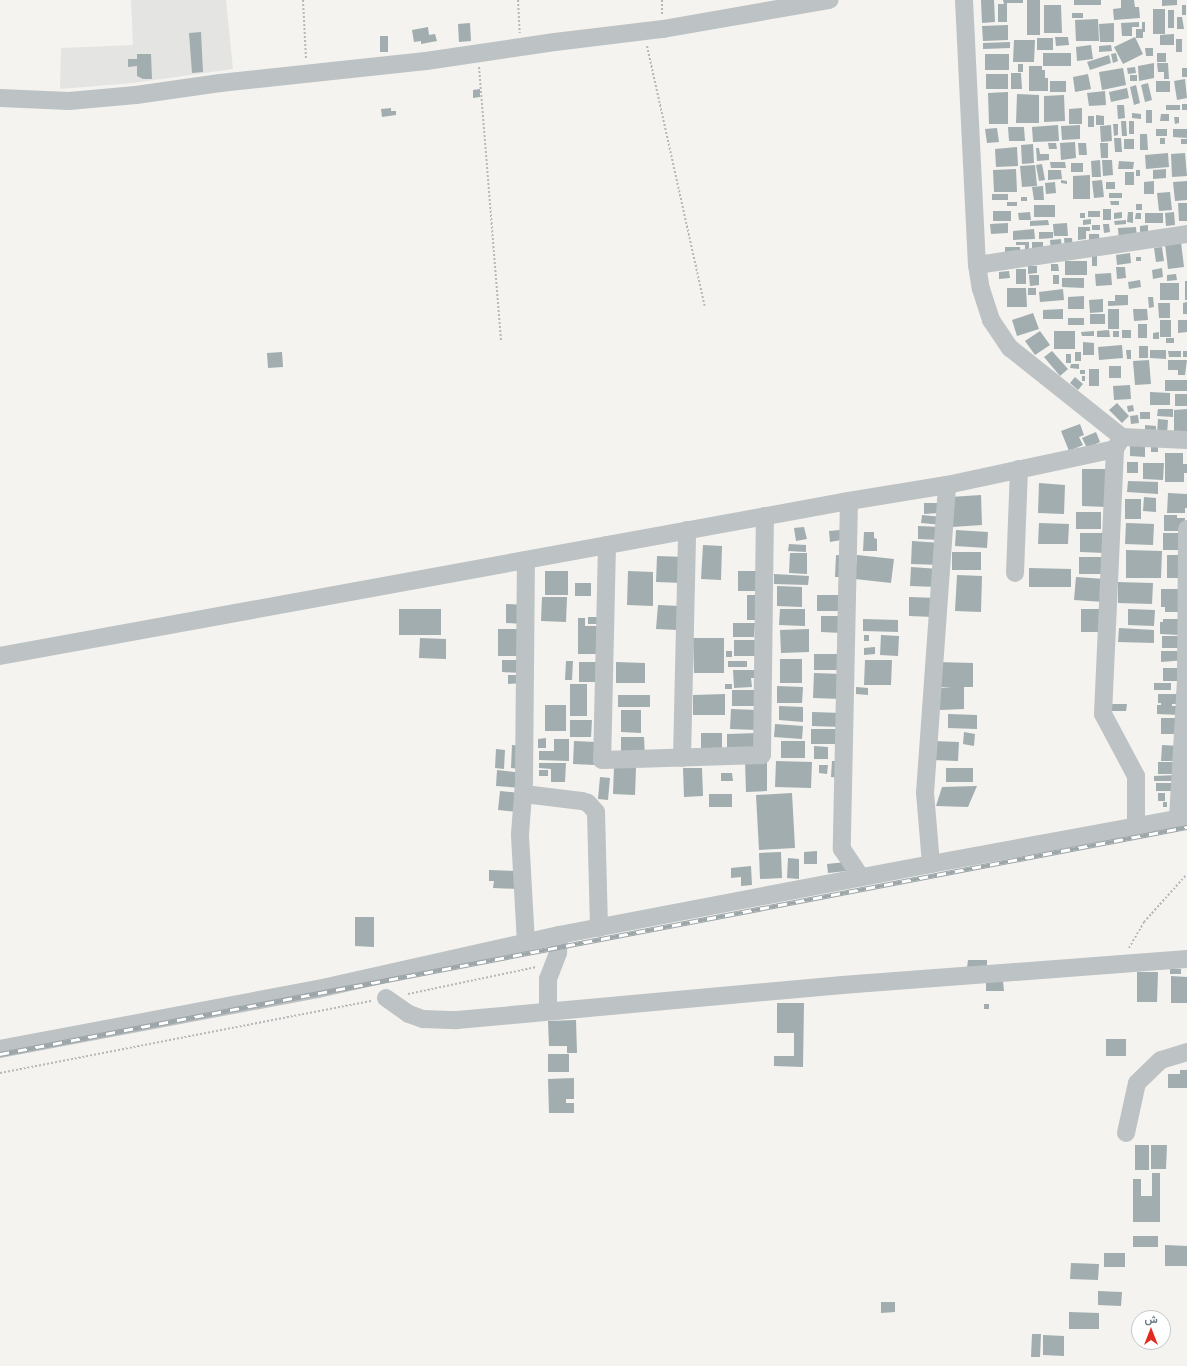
<!DOCTYPE html>
<meta charset="utf-8">
<style>
body{margin:0}
#map{position:relative;width:1187px;height:1366px;overflow:hidden;background:#f4f3ef;font-family:Quicksand,Vazirmatn,sans-serif}
div>[style]{position:absolute}
.built>*{inset:0;background:#e4e5e3}
.building>*{inset:0;background:#a1adaf}
.path>*{height:2px;margin-top:-1px;transform-origin:0;background:repeating-linear-gradient(90deg,#b5b9bb 0 2px,transparent 0 4px)}
.minor>*{height:18px;margin:-9px;padding:0 9px;transform-origin:9px;border-radius:9px;background:#bdc2c4}
.rail>*{height:4.5px;margin-top:-2.25px;transform-origin:0;background:repeating-linear-gradient(90deg,#fff 0 9px,#9ca5a8 0 18px);box-sizing:border-box;border-block:1px solid #9ca5a8}
span{translate:-50% -50%;white-space:nowrap;text-align:center;line-height:1.15;-webkit-text-stroke:4px #fff;paint-order:stroke}
.north{position:absolute;left:1131px;top:1310px;width:40px;height:40px;box-sizing:border-box;background:#fff;border:1px solid #c1c9cd;border-radius:50%;rotate:0deg;font-size:11px;font-weight:700;line-height:16px;text-align:center;color:#637981}
.north::after{content:'';display:block;margin:auto;width:14px;height:18px;background:#e22a21;clip-path:polygon(50% 0,100% 100%,50% 72%,0 100%)}
</style>
<div id="map">
<div class="built">
<i style="clip-path:polygon(131px 0,226px 0,233px 69px,133px 83px,60px 89px,61px 48px,133px 45px)"></i>
</div>
<div class="building">
<i style="clip-path:polygon(981px 0,994px 0,995px 22px,982px 23px)"></i>
<i style="clip-path:polygon(1003px 0,1023px 0,1023px 3px,1007px 3px,1007px 22px,998px 22px,998px 4px,1004px 4px)"></i>
<i style="clip-path:polygon(1027px 0,1040px 0,1040px 35px,1027px 35px)"></i>
<i style="clip-path:polygon(1074px 0,1101px 0,1101px 5px,1074px 5px)"></i>
<i style="clip-path:polygon(1121px 0,1134px 0,1135px 7px,1139px 7px,1140px 18px,1114px 20px,1113px 9px,1121px 8px)"></i>
<i style="clip-path:polygon(1162px 0,1177px 0,1177px 5px,1162px 6px)"></i>
<i style="clip-path:polygon(1044px 5px,1061px 5px,1062px 33px,1044px 33px)"></i>
<i style="clip-path:polygon(1182px 5px,1186px 5px,1186px 15px,1182px 15px)"></i>
<i style="clip-path:polygon(1153px 9px,1165px 9px,1165px 34px,1153px 34px)"></i>
<i style="clip-path:polygon(1168px 10px,1174px 10px,1174px 28px,1168px 28px)"></i>
<i style="clip-path:polygon(1072px 13px,1083px 13px,1083px 18px,1072px 18px)"></i>
<i style="clip-path:polygon(1177px 17px,1182px 17px,1184px 29px,1177px 29px)"></i>
<i style="clip-path:polygon(1098px 19px,1099px 41px,1076px 41px,1075px 20px)"></i>
<i style="clip-path:polygon(1139px 22px,1139px 27px,1132px 27px,1132px 36px,1122px 36px,1121px 23px)"></i>
<i style="clip-path:polygon(1142px 22px,1145px 22px,1145px 32px,1143px 32px,1143px 38px,1136px 38px,1136px 29px,1142px 29px)"></i>
<i style="clip-path:polygon(470px 23px,471px 41px,459px 42px,458px 24px)"></i>
<i style="clip-path:polygon(1114px 23px,1114px 42px,1100px 42px,1099px 24px)"></i>
<i style="clip-path:polygon(1008px 25px,1008px 40px,983px 41px,982px 26px)"></i>
<i style="clip-path:polygon(428px 27px,429px 35px,435px 34px,437px 41px,421px 44px,421px 41px,414px 42px,412px 30px)"></i>
<i style="clip-path:polygon(201px 32px,203px 72px,192px 73px,189px 33px)"></i>
<i style="clip-path:polygon(1174px 34px,1174px 45px,1160px 45px,1160px 35px)"></i>
<i style="clip-path:polygon(380px 36px,388px 36px,388px 52px,380px 52px)"></i>
<i style="clip-path:polygon(1055px 37px,1068px 37px,1069px 45px,1056px 46px)"></i>
<i style="clip-path:polygon(1135px 37px,1143px 54px,1123px 64px,1114px 47px)"></i>
<i style="clip-path:polygon(1037px 38px,1053px 38px,1053px 50px,1037px 50px)"></i>
<i style="clip-path:polygon(1176px 39px,1182px 39px,1182px 52px,1176px 52px)"></i>
<i style="clip-path:polygon(1014px 40px,1035px 40px,1034px 62px,1013px 62px)"></i>
<i style="clip-path:polygon(1010px 42px,1010px 48px,983px 49px,983px 43px)"></i>
<i style="clip-path:polygon(1091px 45px,1093px 59px,1077px 61px,1076px 47px)"></i>
<i style="clip-path:polygon(1111px 45px,1112px 51px,1099px 52px,1099px 46px)"></i>
<i style="clip-path:polygon(1145px 48px,1153px 48px,1153px 56px,1146px 56px)"></i>
<i style="clip-path:polygon(1043px 53px,1071px 53px,1071px 66px,1043px 66px)"></i>
<i style="clip-path:polygon(1116px 53px,1118px 61px,1113px 63px,1111px 54px)"></i>
<i style="clip-path:polygon(1157px 53px,1166px 53px,1166px 62px,1157px 62px)"></i>
<i style="clip-path:polygon(137px 54px,151px 54px,152px 79px,143px 79px,137px 76px,137px 66px,128px 67px,128px 59px,137px 59px)"></i>
<i style="clip-path:polygon(985px 54px,1009px 54px,1009px 70px,985px 70px)"></i>
<i style="clip-path:polygon(1109px 55px,1111px 63px,1090px 70px,1087px 62px)"></i>
<i style="clip-path:polygon(1154px 63px,1154px 78px,1139px 81px,1138px 66px)"></i>
<i style="clip-path:polygon(1157px 63px,1168px 63px,1169px 79px,1164px 79px,1164px 72px,1158px 72px)"></i>
<i style="clip-path:polygon(1018px 64px,1023px 64px,1023px 72px,1018px 72px)"></i>
<i style="clip-path:polygon(1029px 66px,1042px 66px,1042px 70px,1045px 70px,1045px 78px,1048px 78px,1048px 91px,1029px 91px)"></i>
<i style="clip-path:polygon(1135px 67px,1136px 73px,1128px 74px,1127px 68px)"></i>
<i style="clip-path:polygon(1123px 68px,1126px 85px,1102px 90px,1099px 72px)"></i>
<i style="clip-path:polygon(1182px 68px,1187px 68px,1187px 77px,1182px 77px)"></i>
<i style="clip-path:polygon(1011px 73px,1021px 73px,1022px 89px,1011px 89px)"></i>
<i style="clip-path:polygon(986px 74px,1008px 74px,1008px 89px,986px 89px)"></i>
<i style="clip-path:polygon(1088px 74px,1091px 89px,1075px 92px,1073px 77px)"></i>
<i style="clip-path:polygon(1130px 75px,1137px 75px,1137px 81px,1130px 81px)"></i>
<i style="clip-path:polygon(1185px 79px,1187px 98px,1177px 100px,1174px 81px)"></i>
<i style="clip-path:polygon(1050px 81px,1066px 81px,1066px 92px,1050px 92px)"></i>
<i style="clip-path:polygon(1156px 81px,1170px 81px,1170px 92px,1156px 92px)"></i>
<i style="clip-path:polygon(1148px 83px,1152px 100px,1145px 102px,1141px 85px)"></i>
<i style="clip-path:polygon(1136px 85px,1140px 103px,1134px 105px,1130px 87px)"></i>
<i style="clip-path:polygon(1127px 88px,1129px 98px,1111px 102px,1109px 92px)"></i>
<i style="clip-path:polygon(480px 89px,480px 97px,473px 98px,473px 90px)"></i>
<i style="clip-path:polygon(1105px 91px,1106px 105px,1089px 106px,1087px 93px)"></i>
<i style="clip-path:polygon(1008px 92px,1008px 124px,989px 124px,988px 93px)"></i>
<i style="clip-path:polygon(1017px 94px,1039px 95px,1039px 123px,1016px 123px)"></i>
<i style="clip-path:polygon(1064px 95px,1065px 121px,1044px 122px,1044px 96px)"></i>
<i style="clip-path:polygon(1182px 104px,1187px 104px,1187px 110px,1182px 110px)"></i>
<i style="clip-path:polygon(1117px 105px,1124px 105px,1125px 118px,1118px 119px)"></i>
<i style="clip-path:polygon(1166px 105px,1180px 105px,1180px 110px,1166px 110px)"></i>
<i style="clip-path:polygon(391px 108px,391px 111px,396px 111px,396px 115px,382px 117px,381px 109px)"></i>
<i style="clip-path:polygon(1082px 108px,1082px 124px,1069px 124px,1069px 109px)"></i>
<i style="clip-path:polygon(1146px 110px,1152px 110px,1152px 123px,1146px 123px)"></i>
<i style="clip-path:polygon(1132px 113px,1141px 114px,1141px 119px,1132px 118px)"></i>
<i style="clip-path:polygon(1161px 114px,1169px 114px,1169px 121px,1160px 121px)"></i>
<i style="clip-path:polygon(1096px 115px,1104px 116px,1104px 125px,1096px 125px)"></i>
<i style="clip-path:polygon(1088px 116px,1094px 116px,1094px 127px,1088px 127px)"></i>
<i style="clip-path:polygon(1174px 117px,1179px 117px,1179px 123px,1175px 124px)"></i>
<i style="clip-path:polygon(1121px 121px,1126px 121px,1127px 136px,1122px 136px)"></i>
<i style="clip-path:polygon(1129px 121px,1134px 121px,1134px 134px,1129px 134px)"></i>
<i style="clip-path:polygon(1113px 124px,1118px 124px,1118px 135px,1114px 136px)"></i>
<i style="clip-path:polygon(1058px 125px,1059px 141px,1033px 142px,1032px 127px)"></i>
<i style="clip-path:polygon(1080px 125px,1080px 139px,1062px 140px,1061px 126px)"></i>
<i style="clip-path:polygon(1111px 125px,1112px 141px,1101px 142px,1100px 126px)"></i>
<i style="clip-path:polygon(1008px 127px,1024px 127px,1025px 141px,1009px 141px)"></i>
<i style="clip-path:polygon(997px 128px,999px 142px,987px 143px,985px 129px)"></i>
<i style="clip-path:polygon(1156px 129px,1167px 129px,1167px 136px,1156px 136px)"></i>
<i style="clip-path:polygon(1173px 129px,1187px 129px,1187px 138px,1173px 137px)"></i>
<i style="clip-path:polygon(1140px 134px,1147px 134px,1148px 150px,1140px 150px)"></i>
<i style="clip-path:polygon(1114px 138px,1121px 138px,1122px 152px,1115px 152px)"></i>
<i style="clip-path:polygon(1160px 138px,1165px 138px,1165px 144px,1160px 144px)"></i>
<i style="clip-path:polygon(1124px 139px,1134px 139px,1134px 149px,1124px 149px)"></i>
<i style="clip-path:polygon(1181px 139px,1187px 139px,1187px 144px,1181px 144px)"></i>
<i style="clip-path:polygon(1075px 142px,1076px 158px,1061px 160px,1060px 143px)"></i>
<i style="clip-path:polygon(1048px 143px,1056px 143px,1057px 149px,1049px 149px)"></i>
<i style="clip-path:polygon(1078px 143px,1086px 143px,1087px 155px,1079px 155px)"></i>
<i style="clip-path:polygon(1100px 143px,1108px 143px,1108px 158px,1101px 158px)"></i>
<i style="clip-path:polygon(1033px 144px,1034px 163px,1022px 164px,1021px 145px)"></i>
<i style="clip-path:polygon(1017px 147px,1018px 166px,996px 167px,995px 149px)"></i>
<i style="clip-path:polygon(1036px 148px,1039px 148px,1040px 154px,1049px 154px,1049px 160px,1037px 161px)"></i>
<i style="clip-path:polygon(1168px 153px,1169px 167px,1146px 169px,1145px 155px)"></i>
<i style="clip-path:polygon(1185px 153px,1187px 176px,1172px 177px,1171px 154px)"></i>
<i style="clip-path:polygon(1100px 160px,1101px 177px,1092px 177px,1091px 161px)"></i>
<i style="clip-path:polygon(1102px 160px,1112px 160px,1113px 175px,1103px 176px)"></i>
<i style="clip-path:polygon(1119px 161px,1134px 162px,1133px 169px,1118px 169px)"></i>
<i style="clip-path:polygon(1050px 162px,1065px 162px,1066px 168px,1051px 168px)"></i>
<i style="clip-path:polygon(1071px 163px,1083px 163px,1083px 172px,1071px 172px)"></i>
<i style="clip-path:polygon(1042px 164px,1045px 180px,1039px 181px,1036px 165px)"></i>
<i style="clip-path:polygon(1035px 165px,1037px 186px,1022px 187px,1020px 166px)"></i>
<i style="clip-path:polygon(1016px 169px,1017px 192px,994px 192px,993px 170px)"></i>
<i style="clip-path:polygon(1166px 169px,1166px 178px,1153px 179px,1153px 170px)"></i>
<i style="clip-path:polygon(1048px 170px,1061px 170px,1062px 179px,1048px 180px)"></i>
<i style="clip-path:polygon(1136px 170px,1140px 170px,1140px 176px,1136px 176px)"></i>
<i style="clip-path:polygon(1125px 172px,1134px 172px,1134px 185px,1125px 185px)"></i>
<i style="clip-path:polygon(1090px 175px,1090px 199px,1073px 199px,1073px 176px)"></i>
<i style="clip-path:polygon(1061px 180px,1067px 181px,1067px 184px,1061px 183px)"></i>
<i style="clip-path:polygon(1102px 180px,1104px 197px,1094px 198px,1092px 181px)"></i>
<i style="clip-path:polygon(1154px 181px,1154px 194px,1144px 194px,1144px 182px)"></i>
<i style="clip-path:polygon(1187px 181px,1187px 200px,1175px 201px,1173px 182px)"></i>
<i style="clip-path:polygon(1055px 182px,1056px 193px,1046px 194px,1045px 183px)"></i>
<i style="clip-path:polygon(1106px 182px,1115px 182px,1115px 189px,1106px 189px)"></i>
<i style="clip-path:polygon(1043px 186px,1044px 200px,1034px 200px,1032px 187px)"></i>
<i style="clip-path:polygon(1170px 192px,1172px 210px,1159px 211px,1157px 193px)"></i>
<i style="clip-path:polygon(1109px 193px,1122px 193px,1122px 198px,1109px 198px)"></i>
<i style="clip-path:polygon(992px 194px,1008px 194px,1008px 200px,992px 200px)"></i>
<i style="clip-path:polygon(1021px 197px,1027px 197px,1027px 201px,1021px 201px)"></i>
<i style="clip-path:polygon(1110px 201px,1119px 201px,1119px 205px,1111px 205px)"></i>
<i style="clip-path:polygon(1007px 202px,1017px 202px,1017px 206px,1007px 206px)"></i>
<i style="clip-path:polygon(1178px 203px,1187px 203px,1187px 221px,1179px 221px)"></i>
<i style="clip-path:polygon(1136px 204px,1142px 204px,1142px 210px,1136px 210px)"></i>
<i style="clip-path:polygon(1034px 205px,1055px 205px,1055px 217px,1034px 217px)"></i>
<i style="clip-path:polygon(1103px 209px,1111px 209px,1111px 220px,1103px 220px)"></i>
<i style="clip-path:polygon(993px 211px,1011px 211px,1011px 221px,993px 221px)"></i>
<i style="clip-path:polygon(1088px 211px,1100px 211px,1100px 217px,1088px 217px)"></i>
<i style="clip-path:polygon(1030px 212px,1031px 220px,1019px 220px,1018px 213px)"></i>
<i style="clip-path:polygon(1122px 212px,1122px 218px,1114px 219px,1114px 213px)"></i>
<i style="clip-path:polygon(1128px 212px,1133px 212px,1133px 223px,1127px 222px)"></i>
<i style="clip-path:polygon(1174px 212px,1175px 225px,1166px 226px,1165px 213px)"></i>
<i style="clip-path:polygon(1080px 213px,1085px 213px,1085px 218px,1080px 218px)"></i>
<i style="clip-path:polygon(1136px 213px,1141px 213px,1141px 219px,1135px 219px)"></i>
<i style="clip-path:polygon(1145px 213px,1163px 213px,1163px 223px,1145px 223px)"></i>
<i style="clip-path:polygon(1091px 219px,1091px 224px,1083px 225px,1083px 220px)"></i>
<i style="clip-path:polygon(1048px 220px,1049px 225px,1030px 226px,1030px 221px)"></i>
<i style="clip-path:polygon(1126px 220px,1126px 224px,1115px 225px,1114px 221px)"></i>
<i style="clip-path:polygon(1008px 223px,1008px 233px,991px 234px,990px 224px)"></i>
<i style="clip-path:polygon(1067px 223px,1068px 236px,1054px 236px,1053px 224px)"></i>
<i style="clip-path:polygon(1103px 224px,1109px 224px,1110px 232px,1104px 233px)"></i>
<i style="clip-path:polygon(1092px 225px,1100px 225px,1100px 230px,1092px 230px)"></i>
<i style="clip-path:polygon(1148px 225px,1148px 238px,1140px 238px,1140px 226px)"></i>
<i style="clip-path:polygon(1078px 227px,1090px 227px,1090px 231px,1086px 231px,1086px 239px,1078px 240px)"></i>
<i style="clip-path:polygon(1136px 227px,1137px 241px,1119px 242px,1118px 228px)"></i>
<i style="clip-path:polygon(1034px 229px,1035px 239px,1013px 240px,1013px 231px)"></i>
<i style="clip-path:polygon(1039px 232px,1053px 232px,1053px 238px,1039px 239px)"></i>
<i style="clip-path:polygon(1089px 234px,1099px 234px,1100px 247px,1089px 247px)"></i>
<i style="clip-path:polygon(1064px 238px,1072px 238px,1073px 250px,1065px 250px)"></i>
<i style="clip-path:polygon(1061px 239px,1062px 251px,1051px 252px,1050px 240px)"></i>
<i style="clip-path:polygon(1016px 242px,1029px 242px,1029px 256px,1025px 256px,1025px 245px,1016px 245px)"></i>
<i style="clip-path:polygon(1032px 242px,1043px 242px,1043px 254px,1032px 254px)"></i>
<i style="clip-path:polygon(1181px 242px,1184px 267px,1168px 269px,1165px 244px)"></i>
<i style="clip-path:polygon(1005px 247px,1020px 247px,1021px 258px,1005px 258px)"></i>
<i style="clip-path:polygon(1162px 247px,1164px 261px,1156px 262px,1154px 248px)"></i>
<i style="clip-path:polygon(1130px 253px,1131px 263px,1117px 265px,1116px 255px)"></i>
<i style="clip-path:polygon(1092px 256px,1097px 256px,1097px 266px,1092px 266px)"></i>
<i style="clip-path:polygon(1136px 257px,1141px 257px,1141px 261px,1136px 261px)"></i>
<i style="clip-path:polygon(1065px 261px,1087px 261px,1087px 275px,1065px 275px)"></i>
<i style="clip-path:polygon(1051px 264px,1058px 264px,1059px 271px,1051px 271px)"></i>
<i style="clip-path:polygon(1028px 266px,1037px 266px,1037px 273px,1028px 274px)"></i>
<i style="clip-path:polygon(1116px 267px,1125px 267px,1126px 278px,1117px 279px)"></i>
<i style="clip-path:polygon(1162px 268px,1163px 277px,1153px 279px,1152px 270px)"></i>
<i style="clip-path:polygon(1016px 269px,1026px 269px,1026px 284px,1016px 284px)"></i>
<i style="clip-path:polygon(1009px 271px,1010px 278px,999px 279px,999px 272px)"></i>
<i style="clip-path:polygon(1111px 273px,1112px 285px,1096px 286px,1095px 274px)"></i>
<i style="clip-path:polygon(1176px 274px,1177px 280px,1167px 281px,1167px 275px)"></i>
<i style="clip-path:polygon(1029px 275px,1039px 275px,1039px 285px,1030px 286px)"></i>
<i style="clip-path:polygon(1053px 275px,1059px 275px,1059px 284px,1053px 284px)"></i>
<i style="clip-path:polygon(1062px 278px,1084px 278px,1084px 288px,1062px 287px)"></i>
<i style="clip-path:polygon(1140px 280px,1141px 287px,1129px 289px,1128px 282px)"></i>
<i style="clip-path:polygon(1185px 281px,1187px 281px,1187px 300px,1185px 300px)"></i>
<i style="clip-path:polygon(1160px 283px,1179px 283px,1179px 300px,1160px 300px)"></i>
<i style="clip-path:polygon(1007px 288px,1026px 288px,1027px 307px,1007px 307px)"></i>
<i style="clip-path:polygon(1028px 288px,1036px 288px,1036px 295px,1028px 295px)"></i>
<i style="clip-path:polygon(1063px 289px,1064px 300px,1040px 302px,1039px 292px)"></i>
<i style="clip-path:polygon(1115px 295px,1128px 295px,1128px 305px,1108px 306px,1108px 301px,1115px 301px)"></i>
<i style="clip-path:polygon(1084px 296px,1084px 309px,1068px 309px,1068px 297px)"></i>
<i style="clip-path:polygon(1148px 297px,1153px 297px,1154px 307px,1149px 308px)"></i>
<i style="clip-path:polygon(1103px 299px,1103px 312px,1090px 313px,1089px 300px)"></i>
<i style="clip-path:polygon(1187px 302px,1187px 314px,1183px 314px,1183px 303px)"></i>
<i style="clip-path:polygon(1158px 303px,1170px 303px,1170px 318px,1159px 318px)"></i>
<i style="clip-path:polygon(1063px 309px,1063px 319px,1043px 319px,1043px 310px)"></i>
<i style="clip-path:polygon(1108px 309px,1119px 309px,1119px 329px,1108px 329px)"></i>
<i style="clip-path:polygon(1133px 309px,1147px 309px,1148px 320px,1134px 321px)"></i>
<i style="clip-path:polygon(1033px 313px,1039px 329px,1017px 336px,1012px 320px)"></i>
<i style="clip-path:polygon(1090px 314px,1105px 314px,1105px 324px,1090px 324px)"></i>
<i style="clip-path:polygon(1068px 318px,1084px 318px,1084px 325px,1068px 325px)"></i>
<i style="clip-path:polygon(1160px 320px,1171px 320px,1171px 337px,1160px 337px)"></i>
<i style="clip-path:polygon(1178px 320px,1187px 320px,1187px 332px,1178px 333px)"></i>
<i style="clip-path:polygon(1138px 324px,1147px 324px,1147px 338px,1138px 338px)"></i>
<i style="clip-path:polygon(1109px 330px,1110px 337px,1097px 337px,1097px 331px)"></i>
<i style="clip-path:polygon(1122px 330px,1131px 330px,1131px 338px,1122px 338px)"></i>
<i style="clip-path:polygon(1040px 331px,1050px 345px,1035px 355px,1025px 341px)"></i>
<i style="clip-path:polygon(1054px 331px,1075px 331px,1075px 349px,1054px 349px)"></i>
<i style="clip-path:polygon(1094px 331px,1094px 336px,1082px 336px,1081px 332px)"></i>
<i style="clip-path:polygon(1113px 331px,1119px 331px,1119px 337px,1113px 337px)"></i>
<i style="clip-path:polygon(1159px 332px,1159px 339px,1153px 339px,1153px 333px)"></i>
<i style="clip-path:polygon(1166px 338px,1174px 338px,1174px 343px,1166px 343px)"></i>
<i style="clip-path:polygon(1083px 342px,1094px 343px,1094px 355px,1083px 355px)"></i>
<i style="clip-path:polygon(1122px 345px,1123px 358px,1099px 360px,1098px 347px)"></i>
<i style="clip-path:polygon(1139px 346px,1148px 346px,1148px 358px,1139px 358px)"></i>
<i style="clip-path:polygon(1126px 350px,1131px 350px,1131px 359px,1127px 359px)"></i>
<i style="clip-path:polygon(1150px 350px,1166px 350px,1166px 359px,1150px 358px)"></i>
<i style="clip-path:polygon(1052px 351px,1068px 369px,1060px 376px,1044px 357px)"></i>
<i style="clip-path:polygon(1168px 351px,1181px 351px,1181px 357px,1169px 357px)"></i>
<i style="clip-path:polygon(1183px 351px,1187px 351px,1187px 357px,1183px 357px)"></i>
<i style="clip-path:polygon(282px 352px,283px 367px,268px 368px,267px 353px)"></i>
<i style="clip-path:polygon(1075px 352px,1081px 352px,1081px 361px,1075px 361px)"></i>
<i style="clip-path:polygon(1066px 354px,1071px 354px,1071px 363px,1066px 363px)"></i>
<i style="clip-path:polygon(1149px 360px,1151px 384px,1135px 385px,1133px 361px)"></i>
<i style="clip-path:polygon(1168px 360px,1187px 360px,1185px 375px,1178px 375px,1178px 370px,1168px 370px)"></i>
<i style="clip-path:polygon(1071px 364px,1079px 364px,1079px 369px,1070px 368px)"></i>
<i style="clip-path:polygon(1109px 366px,1121px 366px,1121px 378px,1109px 378px)"></i>
<i style="clip-path:polygon(1089px 369px,1099px 369px,1099px 386px,1089px 386px)"></i>
<i style="clip-path:polygon(1080px 370px,1085px 370px,1085px 374px,1080px 374px)"></i>
<i style="clip-path:polygon(1082px 376px,1085px 376px,1085px 381px,1082px 381px)"></i>
<i style="clip-path:polygon(1075px 377px,1083px 384px,1078px 390px,1070px 383px)"></i>
<i style="clip-path:polygon(1165px 380px,1187px 380px,1187px 391px,1165px 391px)"></i>
<i style="clip-path:polygon(1130px 385px,1131px 399px,1114px 400px,1113px 386px)"></i>
<i style="clip-path:polygon(1150px 392px,1170px 393px,1170px 405px,1150px 405px)"></i>
<i style="clip-path:polygon(1175px 394px,1187px 394px,1187px 406px,1175px 406px)"></i>
<i style="clip-path:polygon(1117px 403px,1129px 416px,1122px 423px,1109px 410px)"></i>
<i style="clip-path:polygon(1133px 405px,1134px 411px,1128px 412px,1127px 406px)"></i>
<i style="clip-path:polygon(1158px 409px,1173px 409px,1173px 417px,1157px 416px)"></i>
<i style="clip-path:polygon(1187px 409px,1187px 432px,1174px 432px,1174px 410px)"></i>
<i style="clip-path:polygon(1140px 412px,1150px 412px,1150px 419px,1140px 419px)"></i>
<i style="clip-path:polygon(1138px 415px,1139px 423px,1131px 424px,1130px 416px)"></i>
<i style="clip-path:polygon(1158px 419px,1168px 420px,1167px 435px,1157px 435px)"></i>
<i style="clip-path:polygon(1080px 424px,1084px 435px,1079px 437px,1083px 445px,1069px 451px,1061px 431px)"></i>
<i style="clip-path:polygon(1145px 425px,1156px 426px,1156px 436px,1145px 435px)"></i>
<i style="clip-path:polygon(1096px 432px,1100px 442px,1087px 448px,1082px 438px)"></i>
<i style="clip-path:polygon(1151px 445px,1158px 445px,1158px 452px,1151px 452px)"></i>
<i style="clip-path:polygon(1130px 446px,1145px 446px,1145px 457px,1130px 456px)"></i>
<i style="clip-path:polygon(1165px 453px,1183px 453px,1183px 464px,1187px 464px,1187px 473px,1184px 473px,1184px 482px,1165px 482px)"></i>
<i style="clip-path:polygon(1127px 462px,1138px 462px,1138px 473px,1127px 473px)"></i>
<i style="clip-path:polygon(1143px 463px,1164px 463px,1163px 480px,1143px 479px)"></i>
<i style="clip-path:polygon(1082px 469px,1107px 469px,1107px 507px,1082px 506px)"></i>
<i style="clip-path:polygon(1128px 481px,1158px 482px,1158px 494px,1127px 492px)"></i>
<i style="clip-path:polygon(1039px 483px,1065px 485px,1064px 514px,1038px 513px)"></i>
<i style="clip-path:polygon(1168px 493px,1187px 494px,1187px 508px,1185px 508px,1185px 513px,1167px 513px)"></i>
<i style="clip-path:polygon(981px 495px,982px 525px,952px 527px,950px 497px)"></i>
<i style="clip-path:polygon(1144px 497px,1156px 498px,1156px 512px,1143px 511px)"></i>
<i style="clip-path:polygon(1125px 499px,1141px 499px,1141px 519px,1125px 519px)"></i>
<i style="clip-path:polygon(924px 503px,939px 503px,939px 513px,924px 514px)"></i>
<i style="clip-path:polygon(1076px 512px,1101px 512px,1101px 529px,1076px 529px)"></i>
<i style="clip-path:polygon(922px 515px,943px 517px,943px 525px,921px 523px)"></i>
<i style="clip-path:polygon(1164px 515px,1177px 515px,1177px 518px,1185px 518px,1184px 531px,1164px 531px)"></i>
<i style="clip-path:polygon(1039px 523px,1069px 524px,1068px 544px,1038px 544px)"></i>
<i style="clip-path:polygon(1126px 523px,1154px 524px,1153px 545px,1125px 544px)"></i>
<i style="clip-path:polygon(918px 526px,941px 527px,941px 540px,918px 539px)"></i>
<i style="clip-path:polygon(804px 527px,807px 539px,796px 541px,794px 528px)"></i>
<i style="clip-path:polygon(840px 530px,841px 540px,830px 542px,829px 531px)"></i>
<i style="clip-path:polygon(956px 530px,988px 532px,987px 548px,955px 546px)"></i>
<i style="clip-path:polygon(864px 532px,874px 532px,874px 538px,877px 539px,877px 551px,863px 551px)"></i>
<i style="clip-path:polygon(1080px 533px,1107px 533px,1106px 553px,1080px 552px)"></i>
<i style="clip-path:polygon(1163px 533px,1184px 533px,1184px 550px,1163px 550px)"></i>
<i style="clip-path:polygon(912px 541px,941px 543px,940px 565px,911px 564px)"></i>
<i style="clip-path:polygon(789px 544px,806px 545px,806px 552px,788px 551px)"></i>
<i style="clip-path:polygon(703px 545px,722px 546px,721px 580px,701px 579px)"></i>
<i style="clip-path:polygon(1126px 550px,1162px 551px,1161px 578px,1126px 578px)"></i>
<i style="clip-path:polygon(952px 552px,981px 552px,981px 570px,952px 570px)"></i>
<i style="clip-path:polygon(790px 553px,807px 553px,807px 574px,789px 573px)"></i>
<i style="clip-path:polygon(836px 555px,846px 556px,846px 577px,835px 577px)"></i>
<i style="clip-path:polygon(857px 555px,894px 559px,891px 583px,855px 579px)"></i>
<i style="clip-path:polygon(1167px 555px,1182px 555px,1182px 578px,1167px 578px)"></i>
<i style="clip-path:polygon(657px 556px,685px 557px,683px 583px,656px 582px)"></i>
<i style="clip-path:polygon(1079px 557px,1108px 557px,1108px 574px,1079px 574px)"></i>
<i style="clip-path:polygon(911px 567px,939px 569px,938px 587px,910px 586px)"></i>
<i style="clip-path:polygon(1029px 568px,1071px 569px,1071px 587px,1029px 587px)"></i>
<i style="clip-path:polygon(545px 571px,568px 571px,568px 595px,545px 595px)"></i>
<i style="clip-path:polygon(628px 571px,653px 572px,653px 606px,627px 605px)"></i>
<i style="clip-path:polygon(738px 571px,759px 571px,759px 591px,738px 591px)"></i>
<i style="clip-path:polygon(774px 574px,809px 576px,808px 585px,774px 584px)"></i>
<i style="clip-path:polygon(957px 575px,982px 576px,981px 612px,955px 611px)"></i>
<i style="clip-path:polygon(1076px 577px,1105px 579px,1104px 602px,1074px 600px)"></i>
<i style="clip-path:polygon(1118px 582px,1153px 583px,1152px 604px,1118px 603px)"></i>
<i style="clip-path:polygon(575px 583px,591px 583px,591px 596px,575px 596px)"></i>
<i style="clip-path:polygon(777px 586px,802px 587px,802px 607px,777px 606px)"></i>
<i style="clip-path:polygon(1161px 589px,1183px 589px,1183px 612px,1165px 612px,1165px 607px,1161px 607px)"></i>
<i style="clip-path:polygon(747px 595px,760px 595px,760px 620px,747px 620px)"></i>
<i style="clip-path:polygon(817px 595px,843px 595px,843px 611px,817px 611px)"></i>
<i style="clip-path:polygon(542px 597px,567px 597px,566px 622px,541px 621px)"></i>
<i style="clip-path:polygon(909px 597px,938px 598px,934px 617px,909px 616px)"></i>
<i style="clip-path:polygon(506px 604px,524px 605px,523px 624px,506px 623px)"></i>
<i style="clip-path:polygon(658px 605px,680px 606px,678px 630px,656px 629px)"></i>
<i style="clip-path:polygon(399px 609px,441px 609px,441px 635px,399px 635px)"></i>
<i style="clip-path:polygon(780px 609px,805px 609px,805px 626px,779px 625px)"></i>
<i style="clip-path:polygon(1081px 609px,1104px 609px,1105px 632px,1081px 632px)"></i>
<i style="clip-path:polygon(1128px 609px,1155px 610px,1154px 626px,1128px 625px)"></i>
<i style="clip-path:polygon(821px 616px,843px 616px,843px 633px,821px 632px)"></i>
<i style="clip-path:polygon(588px 617px,599px 617px,599px 624px,588px 624px)"></i>
<i style="clip-path:polygon(578px 618px,585px 618px,585px 626px,602px 626px,602px 654px,578px 654px)"></i>
<i style="clip-path:polygon(863px 619px,898px 620px,898px 632px,863px 631px)"></i>
<i style="clip-path:polygon(1163px 619px,1180px 619px,1179px 635px,1160px 634px,1160px 622px,1163px 622px)"></i>
<i style="clip-path:polygon(733px 623px,755px 623px,754px 637px,733px 637px)"></i>
<i style="clip-path:polygon(1119px 628px,1154px 630px,1154px 643px,1118px 642px)"></i>
<i style="clip-path:polygon(498px 629px,523px 629px,523px 656px,498px 656px)"></i>
<i style="clip-path:polygon(809px 629px,809px 652px,781px 653px,780px 630px)"></i>
<i style="clip-path:polygon(864px 635px,869px 635px,869px 641px,864px 641px)"></i>
<i style="clip-path:polygon(881px 635px,899px 636px,898px 656px,880px 655px)"></i>
<i style="clip-path:polygon(1162px 636px,1183px 636px,1183px 648px,1162px 648px)"></i>
<i style="clip-path:polygon(420px 638px,446px 639px,446px 659px,419px 658px)"></i>
<i style="clip-path:polygon(693px 638px,724px 638px,724px 673px,694px 673px)"></i>
<i style="clip-path:polygon(734px 640px,755px 640px,755px 656px,734px 656px)"></i>
<i style="clip-path:polygon(875px 647px,875px 654px,864px 655px,864px 648px)"></i>
<i style="clip-path:polygon(726px 651px,732px 651px,732px 657px,726px 657px)"></i>
<i style="clip-path:polygon(1161px 651px,1185px 651px,1185px 660px,1161px 662px)"></i>
<i style="clip-path:polygon(814px 654px,843px 654px,843px 670px,814px 670px)"></i>
<i style="clip-path:polygon(780px 659px,802px 659px,802px 683px,780px 683px)"></i>
<i style="clip-path:polygon(502px 660px,523px 660px,522px 673px,502px 672px)"></i>
<i style="clip-path:polygon(865px 660px,892px 660px,891px 685px,864px 685px)"></i>
<i style="clip-path:polygon(566px 661px,573px 661px,572px 680px,565px 680px)"></i>
<i style="clip-path:polygon(728px 661px,747px 661px,747px 667px,728px 667px)"></i>
<i style="clip-path:polygon(579px 662px,599px 662px,599px 682px,579px 682px)"></i>
<i style="clip-path:polygon(616px 662px,645px 663px,645px 683px,616px 683px)"></i>
<i style="clip-path:polygon(938px 662px,973px 663px,973px 687px,964px 687px,964px 709px,940px 710px,940px 688px,951px 687px,938px 687px)"></i>
<i style="clip-path:polygon(1163px 668px,1180px 668px,1180px 681px,1163px 681px)"></i>
<i style="clip-path:polygon(733px 670px,760px 670px,761px 678px,751px 678px,752px 687px,734px 688px)"></i>
<i style="clip-path:polygon(814px 673px,841px 674px,841px 699px,813px 698px)"></i>
<i style="clip-path:polygon(508px 675px,522px 675px,522px 683px,508px 684px)"></i>
<i style="clip-path:polygon(1154px 683px,1171px 683px,1171px 690px,1154px 690px)"></i>
<i style="clip-path:polygon(570px 684px,587px 684px,587px 716px,570px 716px)"></i>
<i style="clip-path:polygon(725px 684px,732px 684px,732px 689px,725px 689px)"></i>
<i style="clip-path:polygon(777px 686px,803px 687px,802px 703px,777px 703px)"></i>
<i style="clip-path:polygon(856px 687px,868px 688px,868px 695px,856px 694px)"></i>
<i style="clip-path:polygon(732px 690px,755px 690px,755px 706px,732px 706px)"></i>
<i style="clip-path:polygon(725px 694px,725px 715px,693px 715px,693px 695px)"></i>
<i style="clip-path:polygon(1158px 694px,1182px 694px,1181px 704px,1172px 704px,1172px 706px,1181px 706px,1181px 715px,1157px 714px,1157px 705px,1161px 705px,1161px 703px,1158px 703px)"></i>
<i style="clip-path:polygon(618px 695px,650px 695px,650px 707px,618px 707px)"></i>
<i style="clip-path:polygon(1111px 704px,1127px 704px,1126px 711px,1111px 711px)"></i>
<i style="clip-path:polygon(545px 705px,566px 705px,566px 731px,545px 731px)"></i>
<i style="clip-path:polygon(779px 706px,803px 707px,803px 722px,779px 720px)"></i>
<i style="clip-path:polygon(731px 709px,758px 710px,757px 730px,730px 729px)"></i>
<i style="clip-path:polygon(621px 710px,641px 710px,641px 733px,621px 732px)"></i>
<i style="clip-path:polygon(812px 712px,842px 713px,842px 727px,812px 726px)"></i>
<i style="clip-path:polygon(948px 714px,977px 715px,977px 729px,948px 728px)"></i>
<i style="clip-path:polygon(1161px 718px,1182px 718px,1181px 734px,1161px 734px)"></i>
<i style="clip-path:polygon(570px 720px,592px 720px,591px 737px,570px 737px)"></i>
<i style="clip-path:polygon(775px 724px,803px 726px,802px 739px,774px 737px)"></i>
<i style="clip-path:polygon(811px 729px,840px 729px,840px 744px,811px 744px)"></i>
<i style="clip-path:polygon(964px 732px,975px 734px,974px 746px,963px 744px)"></i>
<i style="clip-path:polygon(701px 733px,722px 733px,722px 753px,701px 754px)"></i>
<i style="clip-path:polygon(758px 733px,759px 752px,727px 753px,727px 734px)"></i>
<i style="clip-path:polygon(621px 737px,644px 737px,645px 758px,621px 758px)"></i>
<i style="clip-path:polygon(546px 738px,546px 748px,538px 748px,538px 739px)"></i>
<i style="clip-path:polygon(554px 739px,569px 739px,569px 761px,539px 760px,539px 751px,554px 751px)"></i>
<i style="clip-path:polygon(574px 741px,596px 742px,595px 765px,573px 764px)"></i>
<i style="clip-path:polygon(781px 741px,805px 741px,805px 758px,781px 758px)"></i>
<i style="clip-path:polygon(934px 741px,959px 742px,958px 761px,933px 760px)"></i>
<i style="clip-path:polygon(512px 745px,522px 746px,520px 769px,511px 768px)"></i>
<i style="clip-path:polygon(1162px 745px,1180px 746px,1179px 761px,1161px 761px)"></i>
<i style="clip-path:polygon(814px 746px,828px 747px,828px 759px,814px 759px)"></i>
<i style="clip-path:polygon(496px 749px,505px 750px,504px 769px,495px 768px)"></i>
<i style="clip-path:polygon(745px 761px,767px 761px,767px 791px,746px 792px)"></i>
<i style="clip-path:polygon(776px 761px,812px 762px,811px 788px,775px 787px)"></i>
<i style="clip-path:polygon(832px 761px,841px 761px,841px 778px,831px 777px)"></i>
<i style="clip-path:polygon(1158px 762px,1178px 762px,1172px 774px,1158px 774px)"></i>
<i style="clip-path:polygon(539px 763px,566px 763px,565px 782px,551px 782px,551px 769px,539px 768px)"></i>
<i style="clip-path:polygon(819px 765px,828px 765px,827px 774px,819px 773px)"></i>
<i style="clip-path:polygon(614px 767px,636px 768px,635px 795px,613px 794px)"></i>
<i style="clip-path:polygon(683px 768px,702px 768px,703px 796px,684px 797px)"></i>
<i style="clip-path:polygon(946px 768px,973px 768px,973px 782px,946px 782px)"></i>
<i style="clip-path:polygon(497px 770px,523px 773px,521px 788px,496px 786px)"></i>
<i style="clip-path:polygon(539px 770px,548px 770px,548px 776px,539px 776px)"></i>
<i style="clip-path:polygon(721px 773px,732px 773px,733px 781px,721px 781px)"></i>
<i style="clip-path:polygon(1177px 775px,1177px 781px,1154px 781px,1154px 776px)"></i>
<i style="clip-path:polygon(600px 777px,610px 778px,608px 800px,598px 799px)"></i>
<i style="clip-path:polygon(1156px 783px,1178px 783px,1178px 791px,1156px 791px)"></i>
<i style="clip-path:polygon(977px 786px,968px 807px,936px 806px,942px 787px)"></i>
<i style="clip-path:polygon(500px 791px,520px 793px,518px 812px,498px 810px)"></i>
<i style="clip-path:polygon(792px 793px,795px 848px,759px 850px,756px 795px)"></i>
<i style="clip-path:polygon(1158px 793px,1165px 793px,1165px 801px,1158px 801px)"></i>
<i style="clip-path:polygon(709px 794px,732px 794px,732px 807px,709px 807px)"></i>
<i style="clip-path:polygon(1163px 802px,1167px 802px,1167px 807px,1163px 807px)"></i>
<i style="clip-path:polygon(817px 851px,817px 864px,804px 864px,804px 852px)"></i>
<i style="clip-path:polygon(781px 852px,782px 878px,760px 879px,759px 853px)"></i>
<i style="clip-path:polygon(788px 858px,799px 859px,799px 879px,787px 878px)"></i>
<i style="clip-path:polygon(846px 862px,847px 871px,828px 873px,827px 864px)"></i>
<i style="clip-path:polygon(751px 866px,752px 885px,741px 886px,741px 877px,731px 878px,731px 868px)"></i>
<i style="clip-path:polygon(489px 870px,518px 871px,518px 889px,493px 888px,494px 881px,489px 881px)"></i>
<i style="clip-path:polygon(355px 917px,374px 917px,374px 947px,355px 946px)"></i>
<i style="clip-path:polygon(968px 960px,987px 960px,987px 969px,967px 968px)"></i>
<i style="clip-path:polygon(1170px 969px,1181px 969px,1181px 974px,1170px 974px)"></i>
<i style="clip-path:polygon(1137px 972px,1158px 972px,1157px 1002px,1137px 1002px)"></i>
<i style="clip-path:polygon(1171px 976px,1187px 977px,1187px 1003px,1171px 1003px)"></i>
<i style="clip-path:polygon(986px 981px,1003px 981px,1004px 991px,986px 991px)"></i>
<i style="clip-path:polygon(777px 1003px,804px 1003px,803px 1067px,774px 1066px,774px 1056px,794px 1056px,794px 1033px,777px 1033px)"></i>
<i style="clip-path:polygon(984px 1004px,989px 1004px,989px 1009px,984px 1009px)"></i>
<i style="clip-path:polygon(576px 1020px,577px 1053px,567px 1053px,567px 1046px,549px 1046px,548px 1021px)"></i>
<i style="clip-path:polygon(1106px 1039px,1126px 1039px,1126px 1056px,1106px 1056px)"></i>
<i style="clip-path:polygon(548px 1054px,569px 1054px,569px 1072px,548px 1072px)"></i>
<i style="clip-path:polygon(1180px 1070px,1187px 1070px,1187px 1088px,1168px 1088px,1168px 1074px,1180px 1074px)"></i>
<i style="clip-path:polygon(574px 1078px,574px 1099px,566px 1099px,566px 1103px,574px 1103px,574px 1113px,549px 1113px,548px 1079px)"></i>
<i style="clip-path:polygon(1135px 1145px,1149px 1145px,1149px 1170px,1135px 1170px)"></i>
<i style="clip-path:polygon(1151px 1145px,1167px 1145px,1166px 1169px,1151px 1169px)"></i>
<i style="clip-path:polygon(1152px 1173px,1160px 1173px,1160px 1222px,1133px 1222px,1133px 1179px,1141px 1179px,1141px 1196px,1152px 1196px)"></i>
<i style="clip-path:polygon(1133px 1236px,1158px 1236px,1158px 1247px,1133px 1247px)"></i>
<i style="clip-path:polygon(1165px 1245px,1187px 1246px,1187px 1266px,1165px 1266px)"></i>
<i style="clip-path:polygon(1104px 1253px,1125px 1253px,1125px 1267px,1104px 1267px)"></i>
<i style="clip-path:polygon(1071px 1263px,1099px 1264px,1098px 1280px,1070px 1279px)"></i>
<i style="clip-path:polygon(1098px 1291px,1122px 1292px,1121px 1306px,1098px 1305px)"></i>
<i style="clip-path:polygon(881px 1302px,895px 1302px,895px 1312px,881px 1313px)"></i>
<i style="clip-path:polygon(1069px 1312px,1099px 1313px,1099px 1329px,1069px 1329px)"></i>
<i style="clip-path:polygon(1032px 1334px,1041px 1334px,1040px 1357px,1031px 1357px)"></i>
<i style="clip-path:polygon(1043px 1335px,1064px 1336px,1064px 1356px,1043px 1355px)"></i>
</div>
<div class="path">
<i style="left:303px;top:0;width:59px;rotate:87.1deg"></i>
<i style="left:518px;top:0;width:33px;rotate:87deg"></i>
<i style="left:662px;top:0;width:15px;rotate:90deg"></i>
<i style="left:647px;top:46px;width:268px;rotate:77.5deg"></i>
<i style="left:479px;top:67px;width:275px;rotate:85.4deg"></i>
<i style="left:1129px;top:948px;width:30px;rotate:-60deg"></i>
<i style="left:1144px;top:922px;width:64px;rotate:-48.1deg"></i>
<i style="left:408px;top:994px;width:131px;rotate:-11.9deg"></i>
<i style="left:0;top:1073px;width:379px;rotate:-11deg"></i>
</div>
<div class="minor">
<i style="left:964px;top:0;width:265px;rotate:87.2deg"></i>
<i style="left:977px;top:265px;width:24px;rotate:81deg"></i>
<i style="left:981px;top:289px;width:33px;rotate:72deg"></i>
<i style="left:991px;top:320px;width:34px;rotate:56deg"></i>
<i style="left:1010px;top:348px;width:143px;rotate:38.5deg"></i>
<i style="left:0;top:98px;width:69px;rotate:2.5deg"></i>
<i style="left:69px;top:101px;width:67px;rotate:-5.1deg"></i>
<i style="left:136px;top:95px;width:85px;rotate:-8.1deg"></i>
<i style="left:220px;top:83px;width:207px;rotate:-6.1deg"></i>
<i style="left:426px;top:61px;width:130px;rotate:-8.4deg"></i>
<i style="left:555px;top:42px;width:109px;rotate:-6.9deg"></i>
<i style="left:663px;top:29px;width:169px;rotate:-9.9deg"></i>
<i style="left:977px;top:265px;width:212px;rotate:-8.4deg"></i>
<i style="left:849px;top:501px;width:348px;rotate:91.2deg"></i>
<i style="left:842px;top:849px;width:34px;rotate:56deg"></i>
<i style="left:607px;top:545px;width:215px;rotate:91.3deg"></i>
<i style="left:602px;top:760px;width:160px;rotate:-1.8deg"></i>
<i style="left:762px;top:755px;width:239px;rotate:-89.3deg"></i>
<i style="left:1015px;top:573px;width:104px;rotate:-87.8deg"></i>
<i style="left:0;top:656px;width:863px;rotate:-10.35deg"></i>
<i style="left:849px;top:501px;width:99px;rotate:-9.3deg"></i>
<i style="left:947px;top:485px;width:172px;rotate:-12.1deg"></i>
<i style="left:682px;top:758px;width:228px;rotate:-88.7deg"></i>
<i style="left:524px;top:794px;width:58px;rotate:6.9deg"></i>
<i style="left:582px;top:801px;width:6px;rotate:18deg"></i>
<i style="left:588px;top:803px;width:12px;rotate:48deg"></i>
<i style="left:596px;top:812px;width:116px;rotate:88.5deg"></i>
<i style="left:1178px;top:819px;width:140px;rotate:-86.7deg"></i>
<i style="left:1186px;top:679px;width:150px;rotate:-89.6deg"></i>
<i style="left:1136px;top:827px;width:51px;rotate:-90deg"></i>
<i style="left:1136px;top:776px;width:70px;rotate:-118deg"></i>
<i style="left:1103px;top:714px;width:265px;rotate:-87.4deg"></i>
<i style="left:1115px;top:449px;width:14px;rotate:-60deg"></i>
<i style="left:1122px;top:437px;width:65px;rotate:2.6deg"></i>
<i style="left:931px;top:864px;width:71px;rotate:-94.8deg"></i>
<i style="left:925px;top:793px;width:309px;rotate:-85.9deg"></i>
<i style="left:526px;top:943px;width:109px;rotate:-93.2deg"></i>
<i style="left:520px;top:834px;width:52px;rotate:-85.6deg"></i>
<i style="left:524px;top:782px;width:222px;rotate:-89.5deg"></i>
<i style="left:386px;top:998px;width:28px;rotate:35deg"></i>
<i style="left:409px;top:1014px;width:15px;rotate:20deg"></i>
<i style="left:423px;top:1019px;width:34px;rotate:2deg"></i>
<i style="left:457px;top:1020px;width:387px;rotate:-5.2deg"></i>
<i style="left:842px;top:985px;width:346px;rotate:-4.3deg"></i>
<i style="left:548px;top:1011px;width:32px;rotate:-90deg"></i>
<i style="left:548px;top:979px;width:28px;rotate:-69deg"></i>
<i style="left:558px;top:953px;width:18px;rotate:-87deg"></i>
<i style="left:0;top:1049px;width:324px;rotate:-10.7deg"></i>
<i style="left:318px;top:989px;width:247px;rotate:-12.6deg"></i>
<i style="left:559px;top:935px;width:379px;rotate:-10.8deg"></i>
<i style="left:931px;top:864px;width:260px;rotate:-10.4deg"></i>
<i style="left:1126px;top:1133px;width:51px;rotate:-77.6deg"></i>
<i style="left:1137px;top:1083px;width:33px;rotate:-44deg"></i>
<i style="left:1161px;top:1060px;width:27px;rotate:-17deg"></i>
</div>
<div class="rail">
<i style="left:0;top:1054px;width:1209px;rotate:-10.83deg"></i>
</div>
<div class="north">ش</div>
</div>
